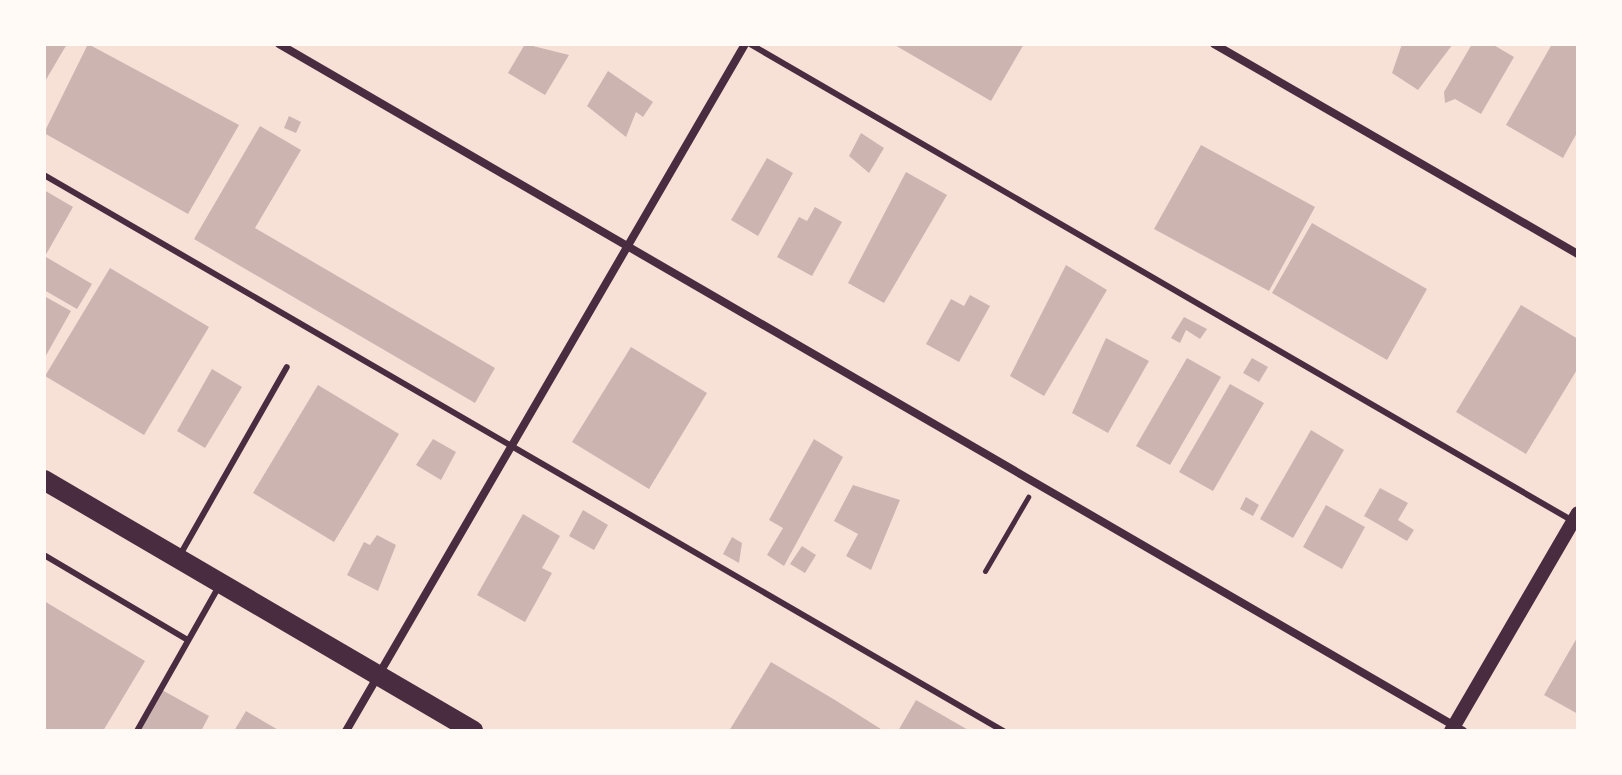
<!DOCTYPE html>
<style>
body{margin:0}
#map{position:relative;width:1622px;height:775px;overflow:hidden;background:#f7e1d7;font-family:"PT Serif",serif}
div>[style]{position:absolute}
.building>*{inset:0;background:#ccb4b1}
.path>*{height:5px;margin:-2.5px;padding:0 2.5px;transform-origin:2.5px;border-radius:2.5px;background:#4a2c40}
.service>*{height:6px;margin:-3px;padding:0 3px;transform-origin:3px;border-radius:3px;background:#4a2c40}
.minor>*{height:8px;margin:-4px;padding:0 4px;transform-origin:4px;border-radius:4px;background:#4a2c40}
.tertiary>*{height:14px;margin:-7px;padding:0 7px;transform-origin:7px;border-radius:7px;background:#4a2c40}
.primary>*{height:20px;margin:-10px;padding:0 10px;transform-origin:10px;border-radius:10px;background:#4a2c40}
span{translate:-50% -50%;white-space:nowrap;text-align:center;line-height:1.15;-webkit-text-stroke:6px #fffaf5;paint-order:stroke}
.frame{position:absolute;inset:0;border:46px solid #fffaf5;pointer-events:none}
</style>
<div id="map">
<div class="building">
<i style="clip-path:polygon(44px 44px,67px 44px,44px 83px)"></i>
<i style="clip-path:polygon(88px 44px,239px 125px,188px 214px,44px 133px)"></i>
<i style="clip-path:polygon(525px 44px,569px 55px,545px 95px,508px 73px)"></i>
<i style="clip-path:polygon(893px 44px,1024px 44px,991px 101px)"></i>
<i style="clip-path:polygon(1402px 44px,1453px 44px,1418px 90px,1392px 73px)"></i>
<i style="clip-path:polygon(1472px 44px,1492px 44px,1514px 57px,1481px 114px,1455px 99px,1445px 103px,1444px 92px)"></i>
<i style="clip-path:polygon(1552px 44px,1578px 44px,1578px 131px,1563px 158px,1506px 125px)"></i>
<i style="clip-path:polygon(608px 71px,653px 102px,643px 117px,636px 112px,626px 137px,587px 106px)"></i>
<i style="clip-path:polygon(289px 116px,301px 122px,296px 133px,284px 128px)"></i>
<i style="clip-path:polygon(260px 126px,301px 150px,255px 228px,495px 368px,475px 403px,194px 239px)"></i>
<i style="clip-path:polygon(861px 133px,884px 148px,869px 173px,849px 156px)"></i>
<i style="clip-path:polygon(1201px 145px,1315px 207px,1269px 291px,1154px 229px)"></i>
<i style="clip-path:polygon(767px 158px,793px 173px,758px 236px,731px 220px)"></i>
<i style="clip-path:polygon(906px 172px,947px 195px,884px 303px,848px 283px)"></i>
<i style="clip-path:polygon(44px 190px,73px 207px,44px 258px)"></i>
<i style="clip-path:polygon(815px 207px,842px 222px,812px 276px,777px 257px,799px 217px,807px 221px)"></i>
<i style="clip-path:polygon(1312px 223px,1427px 289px,1387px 360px,1272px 293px)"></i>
<i style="clip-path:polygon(46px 257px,92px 284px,77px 309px,44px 290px)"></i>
<i style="clip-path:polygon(1066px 265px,1107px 290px,1044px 396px,1010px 376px)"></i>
<i style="clip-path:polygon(110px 268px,209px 327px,144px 435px,45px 376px)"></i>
<i style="clip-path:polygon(970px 295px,990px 306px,959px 362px,926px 344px,951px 299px,964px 306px)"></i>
<i style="clip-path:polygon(44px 296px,71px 311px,44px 359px)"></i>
<i style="clip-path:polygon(1521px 305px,1578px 339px,1578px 368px,1526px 454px,1456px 412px)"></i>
<i style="clip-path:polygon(1184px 317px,1207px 329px,1200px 339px,1186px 330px,1180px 343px,1171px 338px)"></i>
<i style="clip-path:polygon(1106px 338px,1149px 361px,1108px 433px,1072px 413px)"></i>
<i style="clip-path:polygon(631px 347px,707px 393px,649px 489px,572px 442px)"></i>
<i style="clip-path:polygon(1187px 358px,1221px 377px,1170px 465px,1136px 446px)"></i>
<i style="clip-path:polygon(1252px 358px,1268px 367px,1259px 382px,1243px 373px)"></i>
<i style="clip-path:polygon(212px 369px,242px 387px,205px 448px,177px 431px)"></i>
<i style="clip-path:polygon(1230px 384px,1264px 403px,1213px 491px,1179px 472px)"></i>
<i style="clip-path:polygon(318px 385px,399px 434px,334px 542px,253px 493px)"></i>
<i style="clip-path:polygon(1311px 430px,1344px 450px,1293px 538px,1260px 519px)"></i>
<i style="clip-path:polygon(433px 439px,456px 452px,441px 480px,416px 465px)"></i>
<i style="clip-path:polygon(814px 439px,843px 457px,784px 566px,767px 555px,783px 528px,769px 520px)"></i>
<i style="clip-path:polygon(853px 485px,900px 500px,871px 570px,846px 556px,858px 534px,834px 521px)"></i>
<i style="clip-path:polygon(1380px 488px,1408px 503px,1398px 520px,1414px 530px,1407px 541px,1364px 516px)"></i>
<i style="clip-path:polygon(1246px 497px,1259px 505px,1253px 516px,1240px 509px)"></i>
<i style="clip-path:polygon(1326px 505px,1365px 527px,1342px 569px,1303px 547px)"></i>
<i style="clip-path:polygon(583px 510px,608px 525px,594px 550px,569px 536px)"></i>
<i style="clip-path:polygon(523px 514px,560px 536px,542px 568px,552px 573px,525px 622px,477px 595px)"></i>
<i style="clip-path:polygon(377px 535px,396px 545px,378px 591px,347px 575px,364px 542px,370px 545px)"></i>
<i style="clip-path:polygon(732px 537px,742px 543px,739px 563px,723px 554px)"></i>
<i style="clip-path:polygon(802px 546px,816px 555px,805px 573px,790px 564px)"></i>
<i style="clip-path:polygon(44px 601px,145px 661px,103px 731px,44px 730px)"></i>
<i style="clip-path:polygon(1578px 636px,1578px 714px,1544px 695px)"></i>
<i style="clip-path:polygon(771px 662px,835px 700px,884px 731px,729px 731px)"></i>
<i style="clip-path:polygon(162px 690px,209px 716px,201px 731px,139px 731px)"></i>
<i style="clip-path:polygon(916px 700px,970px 731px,898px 731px)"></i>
<i style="clip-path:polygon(246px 711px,280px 731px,234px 731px)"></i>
</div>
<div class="path">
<i style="left:985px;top:571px;width:86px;rotate:-59.8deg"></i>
</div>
<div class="service">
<i style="left:750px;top:44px;width:949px;rotate:30.1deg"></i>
<i style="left:44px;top:175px;width:1109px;rotate:30.1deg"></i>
<i style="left:44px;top:555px;width:167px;rotate:30.6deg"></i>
<i style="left:180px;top:555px;width:216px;rotate:-60.4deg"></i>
<i style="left:137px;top:731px;width:167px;rotate:-60.5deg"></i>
</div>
<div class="minor">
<i style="left:279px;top:44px;width:1369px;rotate:30.12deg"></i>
<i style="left:1214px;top:44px;width:420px;rotate:30deg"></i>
<i style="left:346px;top:731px;width:794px;rotate:-59.85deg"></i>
</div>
<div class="tertiary">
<i style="left:1451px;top:731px;width:252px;rotate:-59.8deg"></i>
</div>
<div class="primary">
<i style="left:44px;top:480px;width:497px;rotate:30.3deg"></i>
</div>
<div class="frame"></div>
</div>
